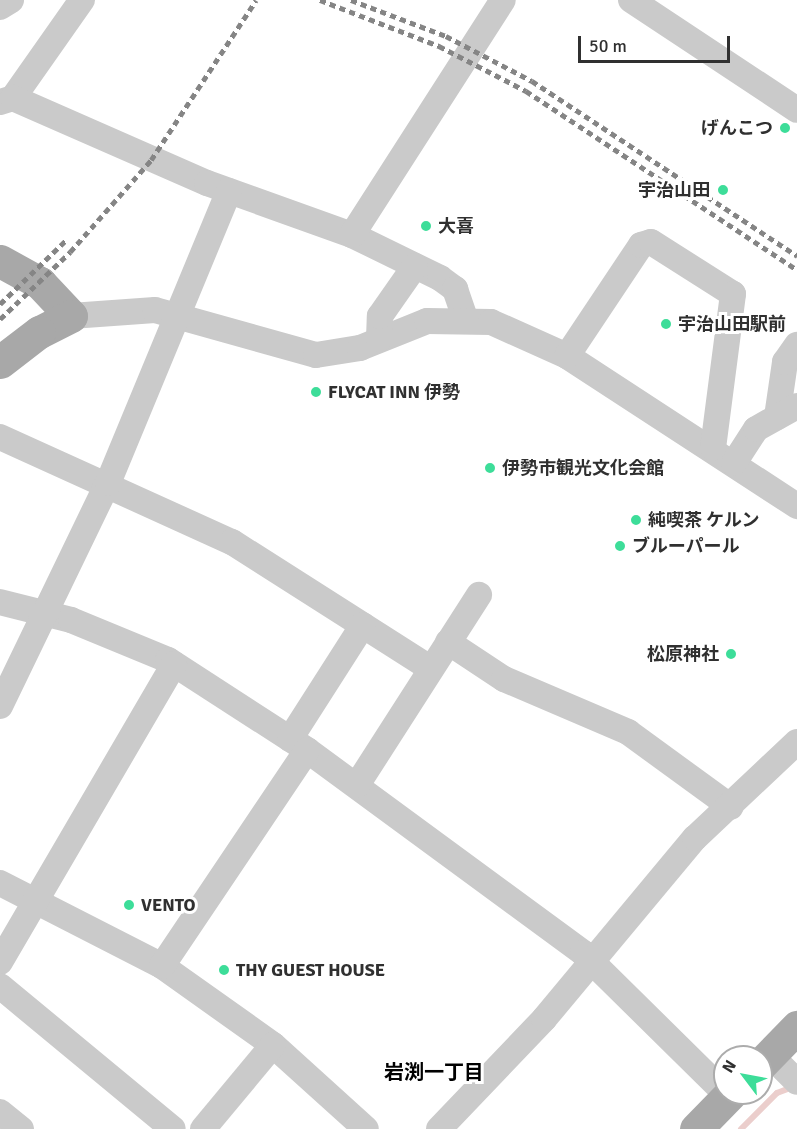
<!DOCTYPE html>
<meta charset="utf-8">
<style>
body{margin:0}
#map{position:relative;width:797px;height:1129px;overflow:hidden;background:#fff;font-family:Signika,"Noto Sans JP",sans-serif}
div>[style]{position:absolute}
.stream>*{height:6px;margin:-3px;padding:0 3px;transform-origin:3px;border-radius:3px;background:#ebcecc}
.minor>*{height:26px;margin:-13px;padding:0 13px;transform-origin:13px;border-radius:13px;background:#cacaca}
.major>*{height:33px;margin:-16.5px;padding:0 16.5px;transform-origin:16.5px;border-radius:16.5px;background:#a8a8a8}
.rail>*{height:4.5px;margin-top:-2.25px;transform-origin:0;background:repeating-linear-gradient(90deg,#858585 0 6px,transparent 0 10.5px)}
.dots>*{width:16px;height:16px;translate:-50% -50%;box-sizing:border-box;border:3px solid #fff;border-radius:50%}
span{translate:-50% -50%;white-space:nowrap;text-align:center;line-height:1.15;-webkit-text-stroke:6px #fff;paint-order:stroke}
.poi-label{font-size:18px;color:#303030;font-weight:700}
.right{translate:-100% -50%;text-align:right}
.left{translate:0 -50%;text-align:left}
.neighbourhood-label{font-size:20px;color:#000;font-weight:700}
.north{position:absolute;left:713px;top:1045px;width:60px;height:60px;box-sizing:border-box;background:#fff;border:2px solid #acacac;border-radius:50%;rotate:302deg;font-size:16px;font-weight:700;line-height:24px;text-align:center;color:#303030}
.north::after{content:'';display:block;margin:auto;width:21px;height:27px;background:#3ddd99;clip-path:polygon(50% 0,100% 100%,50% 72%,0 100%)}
.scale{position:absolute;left:578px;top:36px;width:152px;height:27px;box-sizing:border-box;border:3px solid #303030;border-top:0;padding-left:8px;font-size:18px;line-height:21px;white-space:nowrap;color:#303030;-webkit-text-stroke:4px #fff;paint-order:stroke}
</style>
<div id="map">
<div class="stream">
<i style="left:741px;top:1129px;width:51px;rotate:-45deg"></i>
<i style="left:777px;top:1093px;width:17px;rotate:-21deg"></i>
</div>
<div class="minor">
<i style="left:631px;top:0;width:199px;rotate:33.5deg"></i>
<i style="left:0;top:7px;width:13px;rotate:-32deg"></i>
<i style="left:13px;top:98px;width:120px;rotate:-54.9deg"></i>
<i style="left:0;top:102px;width:14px;rotate:-17deg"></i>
<i style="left:13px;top:98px;width:212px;rotate:23.7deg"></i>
<i style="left:207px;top:183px;width:154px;rotate:19.7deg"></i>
<i style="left:352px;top:235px;width:98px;rotate:26deg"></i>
<i style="left:440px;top:278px;width:19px;rotate:36deg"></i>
<i style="left:455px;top:289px;width:31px;rotate:71deg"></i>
<i style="left:352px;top:235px;width:279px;rotate:-57.3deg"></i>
<i style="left:71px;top:316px;width:84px;rotate:-4.1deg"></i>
<i style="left:155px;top:310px;width:167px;rotate:15.6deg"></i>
<i style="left:316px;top:355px;width:45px;rotate:-9deg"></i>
<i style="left:360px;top:348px;width:72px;rotate:-21.9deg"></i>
<i style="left:427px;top:321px;width:64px;rotate:0.9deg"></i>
<i style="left:491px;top:322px;width:83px;rotate:24.1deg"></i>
<i style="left:567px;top:356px;width:275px;rotate:33.1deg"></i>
<i style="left:379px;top:339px;width:23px;rotate:-88deg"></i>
<i style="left:380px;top:316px;width:61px;rotate:-55deg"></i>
<i style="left:567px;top:356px;width:133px;rotate:-56.3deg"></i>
<i style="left:641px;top:245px;width:10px;rotate:-17deg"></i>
<i style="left:651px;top:242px;width:97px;rotate:32.4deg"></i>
<i style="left:733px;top:294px;width:155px;rotate:97.4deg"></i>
<i style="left:777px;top:417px;width:56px;rotate:-81.7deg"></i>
<i style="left:785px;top:362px;width:21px;rotate:-55deg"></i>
<i style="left:0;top:437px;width:255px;rotate:24.4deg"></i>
<i style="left:232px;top:542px;width:235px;rotate:32.5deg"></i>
<i style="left:734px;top:463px;width:40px;rotate:-57.1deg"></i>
<i style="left:756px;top:429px;width:47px;rotate:-29.3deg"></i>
<i style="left:0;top:602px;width:73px;rotate:14.2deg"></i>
<i style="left:71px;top:620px;width:105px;rotate:22.4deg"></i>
<i style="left:168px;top:660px;width:166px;rotate:32.9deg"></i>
<i style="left:307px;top:750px;width:343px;rotate:36.3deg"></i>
<i style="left:583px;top:953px;width:204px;rotate:44.6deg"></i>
<i style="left:448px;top:642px;width:67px;rotate:33.5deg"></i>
<i style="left:504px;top:679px;width:135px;rotate:23.1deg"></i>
<i style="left:628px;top:732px;width:127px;rotate:36.1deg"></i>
<i style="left:0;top:706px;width:248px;rotate:-64.2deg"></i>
<i style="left:108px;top:483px;width:316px;rotate:-67.5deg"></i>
<i style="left:290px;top:739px;width:135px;rotate:-57.4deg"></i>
<i style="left:357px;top:785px;width:226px;rotate:-57.3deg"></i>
<i style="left:0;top:883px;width:182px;rotate:27.1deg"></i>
<i style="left:162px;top:966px;width:136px;rotate:35.4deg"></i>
<i style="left:273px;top:1045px;width:125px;rotate:42.1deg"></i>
<i style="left:0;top:962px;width:345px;rotate:-59.7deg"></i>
<i style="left:162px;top:966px;width:260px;rotate:-56.1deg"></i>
<i style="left:0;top:986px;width:224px;rotate:39.6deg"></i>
<i style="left:770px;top:1055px;width:38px;rotate:45deg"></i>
<i style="left:0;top:1112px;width:27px;rotate:39deg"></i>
<i style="left:203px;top:1129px;width:109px;rotate:-50.2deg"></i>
<i style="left:439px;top:1129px;width:152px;rotate:-46.3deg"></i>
<i style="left:544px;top:1019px;width:236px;rotate:-50.2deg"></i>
<i style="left:695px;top:838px;width:140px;rotate:-43.3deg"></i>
</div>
<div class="major">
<i style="left:0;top:261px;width:46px;rotate:28.8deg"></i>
<i style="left:40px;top:283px;width:45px;rotate:46.8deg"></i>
<i style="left:71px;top:316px;width:36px;rotate:153deg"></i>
<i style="left:39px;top:332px;width:49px;rotate:142.4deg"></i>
<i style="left:761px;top:1064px;width:52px;rotate:-45.8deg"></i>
<i style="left:696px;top:1129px;width:50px;rotate:-45.8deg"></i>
</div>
<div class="rail">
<i style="left:320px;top:0;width:128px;rotate:21.1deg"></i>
<i style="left:439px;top:46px;width:98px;rotate:27.3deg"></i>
<i style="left:526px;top:91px;width:325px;rotate:33.4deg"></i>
<i style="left:351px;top:0;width:102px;rotate:20.8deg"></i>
<i style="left:446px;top:36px;width:97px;rotate:27.6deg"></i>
<i style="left:532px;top:81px;width:318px;rotate:33.4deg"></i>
<i style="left:0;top:304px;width:93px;rotate:-44.1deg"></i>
<i style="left:0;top:319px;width:97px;rotate:-43.7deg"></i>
<i style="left:70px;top:252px;width:123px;rotate:-48.6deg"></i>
<i style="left:151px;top:160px;width:191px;rotate:-56.7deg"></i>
</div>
<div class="dots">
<i style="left:785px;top:128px;background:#3ddd99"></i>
<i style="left:723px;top:190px;background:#3ddd99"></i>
<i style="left:426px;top:226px;background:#3ddd99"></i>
<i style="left:666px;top:324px;background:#3ddd99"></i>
<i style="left:316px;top:392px;background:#3ddd99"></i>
<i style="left:490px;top:468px;background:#3ddd99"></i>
<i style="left:636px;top:520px;background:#3ddd99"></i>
<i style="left:620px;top:546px;background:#3ddd99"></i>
<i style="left:731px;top:654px;background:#3ddd99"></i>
<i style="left:129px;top:905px;background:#3ddd99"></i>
<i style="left:224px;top:970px;background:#3ddd99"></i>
</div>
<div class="poi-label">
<span class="right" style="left:773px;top:128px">げんこつ</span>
<span class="right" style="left:710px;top:190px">宇治山田</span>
<span class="left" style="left:438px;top:226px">大喜</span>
<span class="left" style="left:678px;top:324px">宇治山田駅前</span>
<span class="left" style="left:328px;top:392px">FLYCAT INN 伊勢</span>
<span class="left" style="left:502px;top:468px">伊勢市観光文化会館</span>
<span class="left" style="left:648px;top:520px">純喫茶 ケルン</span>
<span class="left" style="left:632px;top:546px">ブルーパール</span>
<span class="right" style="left:719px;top:654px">松原神社</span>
<span class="left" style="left:141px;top:905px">VENTO</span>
<span class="left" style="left:236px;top:970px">THY GUEST HOUSE</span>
</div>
<div class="neighbourhood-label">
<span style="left:434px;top:1072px">岩渕一丁目</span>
</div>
<div class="north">N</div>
<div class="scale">50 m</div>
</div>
